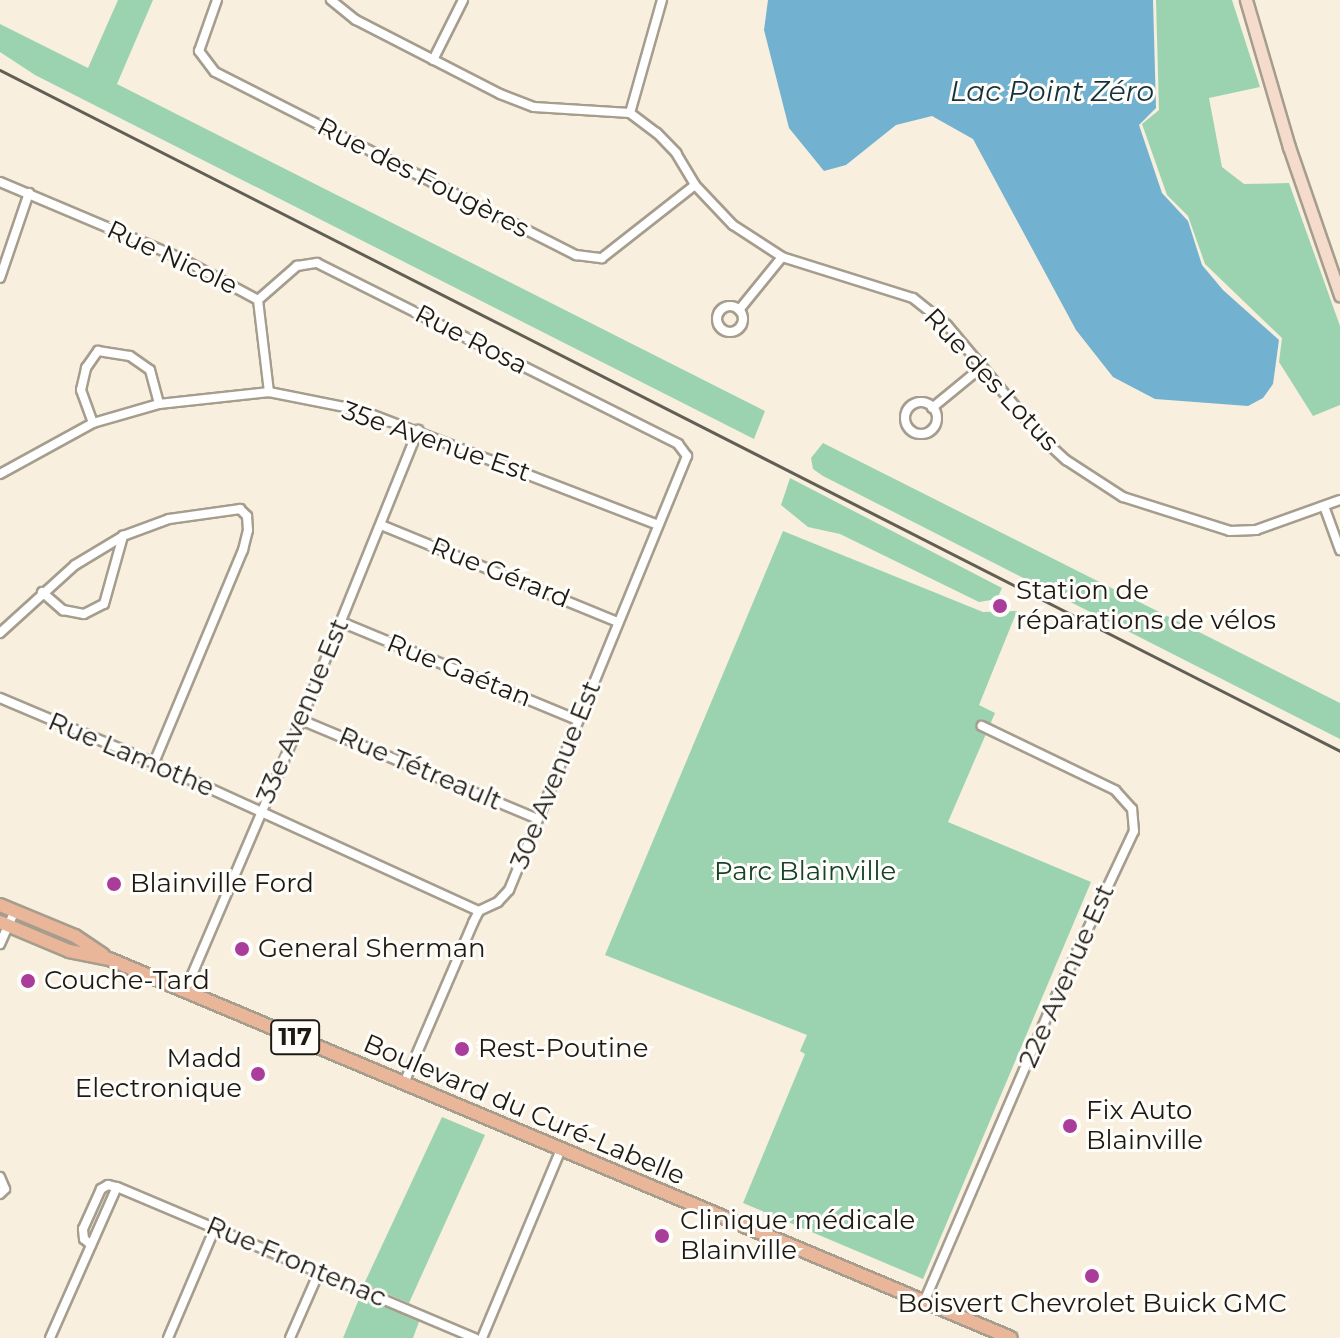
<!DOCTYPE html>
<meta charset="utf-8">
<style>
body{margin:0}
#map{position:relative;width:1340px;height:1338px;overflow:hidden;background:#f8efde;font-family:Montserrat,sans-serif}
div>[style]{position:absolute}
.green>*{inset:0;background:#9bd3b0}
.water>*{inset:0;background:#72b2d0}
.roads{filter:drop-shadow(2px 0 #a59d8d) drop-shadow(-2px 0 #a59d8d) drop-shadow(0 2px #a59d8d) drop-shadow(0 -2px #a59d8d)}
.street>*{height:8px;margin:-4px;padding:0 4px;transform-origin:4px;border-radius:4px;background:#fff}
.street>.ring{margin:-4px;padding:0;box-sizing:content-box;background:none;border:8px solid #fff;border-radius:50%}
.secondary>*{height:11px;margin:-5.5px;padding:0 5.5px;transform-origin:5.5px;border-radius:5.5px;background:#f4dbcc}
.primary>*{height:12px;margin:-6px;padding:0 6px;transform-origin:6px;border-radius:6px;background:#e9b69a}
.rail>*{height:3px;margin:-1.5px;padding:0 1.5px;transform-origin:1.5px;border-radius:1.5px;background:#635e54}
.dots>*{width:22px;height:22px;translate:-50% -50%;box-sizing:border-box;border:4px solid #fffdf9;border-radius:50%}
span{translate:-50% -50%;white-space:nowrap;text-align:center;line-height:1.15;-webkit-text-stroke:6px #fffdf9;paint-order:stroke}
.shield-label span{padding:2px 6px;background:#fffdf9;border:2px solid;border-radius:6px;-webkit-text-stroke-width:0}
.shield-label{font-size:24px;color:#1d1a14;font-weight:700}
.street-label{font-size:26px;color:#1d1a14}
.poi-label{font-size:26px;color:#1d1a14}
.left{translate:0 -50%;text-align:left}
.right{translate:-100% -50%;text-align:right}
.park-label{font-size:26px;color:#14422a}
.water-label{font-size:28px;color:#13323f;font-style:italic}
</style>
<div id="map">
<div class="green">
<i style="clip-path:polygon(118px 0,153px 0,117px 84px,765px 411px,754px 439px,35px 75px,0 52px,0 24px,88px 68px)"></i>
<i style="clip-path:polygon(1156px 0,1232px 0,1260px 87px,1209px 98px,1222px 167px,1244px 184px,1289px 183px,1340px 326px,1340px 405px,1313px 416px,1279px 362px,1282px 338px,1205px 264px,1188px 216px,1167px 195px,1142px 124px,1159px 110px)"></i>
<i style="clip-path:polygon(823px 443px,1340px 703px,1340px 739px,823px 476px,813px 469px,811px 458px)"></i>
<i style="clip-path:polygon(790px 478px,1002px 588px,997px 599px,979px 602px,840px 534px,808px 527px,781px 505px)"></i>
<i style="clip-path:polygon(783px 531px,983px 612px,1017px 611px,979px 705px,995px 713px,948px 822px,1091px 882px,923px 1279px,743px 1203px,805px 1054px,800px 1051px,807px 1035px,605px 955px)"></i>
<i style="clip-path:polygon(442px 1117px,485px 1135px,409px 1303px,364px 1284px)"></i>
<i style="clip-path:polygon(361px 1294px,420px 1319px,413px 1338px,343px 1338px)"></i>
</div>
<div class="water">
<i style="clip-path:polygon(768px 0,1153px 0,1156px 108px,1139px 125px,1162px 193px,1188px 221px,1202px 265px,1223px 290px,1279px 340px,1273px 384px,1263px 398px,1248px 406px,1155px 399px,1113px 377px,1076px 330px,973px 139px,932px 116px,896px 125px,846px 165px,824px 171px,789px 128px,764px 30px)"></i>
</div>
<div class="roads">
<div class="street">
<i style="left:217px;top:0;width:54px;rotate:109.4deg"></i>
<i style="left:199px;top:51px;width:26px;rotate:53deg"></i>
<i style="left:215px;top:72px;width:405px;rotate:26.9deg"></i>
<i style="left:576px;top:255px;width:26px;rotate:7deg"></i>
<i style="left:602px;top:258px;width:118px;rotate:-38.1deg"></i>
<i style="left:331px;top:0;width:32px;rotate:39deg"></i>
<i style="left:356px;top:20px;width:162px;rotate:27.2deg"></i>
<i style="left:500px;top:94px;width:36px;rotate:21deg"></i>
<i style="left:534px;top:107px;width:96px;rotate:3.6deg"></i>
<i style="left:630px;top:113px;width:34px;rotate:37deg"></i>
<i style="left:657px;top:133px;width:28px;rotate:46deg"></i>
<i style="left:676px;top:153px;width:37px;rotate:59deg"></i>
<i style="left:695px;top:185px;width:55px;rotate:46.5deg"></i>
<i style="left:733px;top:225px;width:59px;rotate:33.1deg"></i>
<i style="left:782px;top:257px;width:137px;rotate:17.4deg"></i>
<i style="left:913px;top:298px;width:43px;rotate:38.5deg"></i>
<i style="left:947px;top:325px;width:146px;rotate:50deg"></i>
<i style="left:1041px;top:437px;width:34px;rotate:43deg"></i>
<i style="left:1066px;top:460px;width:68px;rotate:33deg"></i>
<i style="left:1123px;top:497px;width:112px;rotate:17.6deg"></i>
<i style="left:1230px;top:531px;width:26px;rotate:-2deg"></i>
<i style="left:1256px;top:530px;width:89px;rotate:-19.7deg"></i>
<i style="left:433px;top:60px;width:67px;rotate:-63.4deg"></i>
<i style="left:630px;top:113px;width:117px;rotate:-74.2deg"></i>
<i style="left:0;top:182px;width:198px;rotate:22.9deg"></i>
<i style="left:182px;top:259px;width:86px;rotate:28.3deg"></i>
<i style="left:258px;top:300px;width:93px;rotate:83.2deg"></i>
<i style="left:0;top:278px;width:90px;rotate:-71.2deg"></i>
<i style="left:258px;top:300px;width:52px;rotate:-41.1deg"></i>
<i style="left:297px;top:266px;width:20px;rotate:-9deg"></i>
<i style="left:317px;top:263px;width:404px;rotate:26.6deg"></i>
<i style="left:678px;top:444px;width:15px;rotate:53deg"></i>
<i style="left:687px;top:456px;width:469px;rotate:112.3deg"></i>
<i style="left:509px;top:890px;width:16px;rotate:133deg"></i>
<i style="left:498px;top:902px;width:21px;rotate:155deg"></i>
<i style="left:479px;top:911px;width:13px;rotate:117deg"></i>
<i style="left:473px;top:923px;width:174px;rotate:113.3deg"></i>
<i class="ring" style="left:717px;top:306px;width:18px;height:18px"></i>
<i style="left:739px;top:310px;width:68px;rotate:-50.9deg"></i>
<i class="ring" style="left:905px;top:402px;width:24px;height:24px"></i>
<i style="left:932px;top:408px;width:65px;rotate:-39.4deg"></i>
<i style="left:93px;top:423px;width:35px;rotate:-110deg"></i>
<i style="left:81px;top:390px;width:23px;rotate:-77deg"></i>
<i style="left:86px;top:368px;width:21px;rotate:-55deg"></i>
<i style="left:98px;top:351px;width:32px;rotate:9deg"></i>
<i style="left:130px;top:356px;width:24px;rotate:35deg"></i>
<i style="left:150px;top:370px;width:35px;rotate:75deg"></i>
<i style="left:0;top:474px;width:106px;rotate:-28.7deg"></i>
<i style="left:93px;top:423px;width:69px;rotate:-16.1deg"></i>
<i style="left:159px;top:404px;width:111px;rotate:-6.2deg"></i>
<i style="left:269px;top:392px;width:93px;rotate:11.2deg"></i>
<i style="left:360px;top:410px;width:319px;rotate:21.1deg"></i>
<i style="left:1324px;top:506px;width:47px;rotate:70deg"></i>
<i style="left:381px;top:525px;width:256px;rotate:22.3deg"></i>
<i style="left:42px;top:592px;width:28px;rotate:41deg"></i>
<i style="left:63px;top:610px;width:21px;rotate:11deg"></i>
<i style="left:84px;top:614px;width:22px;rotate:-27deg"></i>
<i style="left:104px;top:604px;width:71px;rotate:-74.4deg"></i>
<i style="left:341px;top:622px;width:256px;rotate:22.5deg"></i>
<i style="left:0;top:633px;width:101px;rotate:-42.2deg"></i>
<i style="left:75px;top:565px;width:56px;rotate:-31.1deg"></i>
<i style="left:123px;top:536px;width:49px;rotate:-20.3deg"></i>
<i style="left:169px;top:519px;width:72px;rotate:-8deg"></i>
<i style="left:240px;top:509px;width:10px;rotate:45deg"></i>
<i style="left:247px;top:516px;width:14px;rotate:86deg"></i>
<i style="left:248px;top:530px;width:21px;rotate:104deg"></i>
<i style="left:243px;top:550px;width:231px;rotate:112.7deg"></i>
<i style="left:0;top:698px;width:167px;rotate:22.9deg"></i>
<i style="left:154px;top:763px;width:357px;rotate:24.5deg"></i>
<i style="left:301px;top:720px;width:257px;rotate:22.7deg"></i>
<i style="left:0;top:944px;width:36px;rotate:-66deg"></i>
<i style="left:185px;top:991px;width:295px;rotate:-66.8deg"></i>
<i style="left:301px;top:720px;width:313px;rotate:-68deg"></i>
<i style="left:0;top:1177px;width:13px;rotate:67deg"></i>
<i style="left:5px;top:1189px;width:7px;rotate:135deg"></i>
<i style="left:91px;top:1245px;width:9px;rotate:-139deg"></i>
<i style="left:84px;top:1239px;width:10px;rotate:-96deg"></i>
<i style="left:83px;top:1229px;width:44px;rotate:-65.8deg"></i>
<i style="left:101px;top:1189px;width:8px;rotate:-30deg"></i>
<i style="left:108px;top:1185px;width:9px;rotate:13deg"></i>
<i style="left:117px;top:1187px;width:389px;rotate:22.9deg"></i>
<i style="left:924px;top:1302px;width:326px;rotate:-66.7deg"></i>
<i style="left:1053px;top:1003px;width:190px;rotate:-64.8deg"></i>
<i style="left:1134px;top:831px;width:22px;rotate:-95deg"></i>
<i style="left:1132px;top:809px;width:25px;rotate:-132deg"></i>
<i style="left:1115px;top:790px;width:148px;rotate:-154.3deg"></i>
<i style="left:50px;top:1338px;width:165px;rotate:-66.1deg"></i>
<i style="left:168px;top:1338px;width:120px;rotate:-66.9deg"></i>
<i style="left:290px;top:1338px;width:72px;rotate:-66.3deg"></i>
<i style="left:482px;top:1338px;width:205px;rotate:-67.3deg"></i>
</div>
<div class="secondary">
<i style="left:1246px;top:0;width:153px;rotate:73.7deg"></i>
<i style="left:1289px;top:147px;width:157px;rotate:71deg"></i>
</div>
<div class="primary">
<i style="left:0;top:905px;width:81px;rotate:22.5deg"></i>
<i style="left:75px;top:936px;width:34px;rotate:34deg"></i>
<i style="left:0;top:922px;width:75px;rotate:22.8deg"></i>
<i style="left:69px;top:951px;width:41px;rotate:11.3deg"></i>
<i style="left:109px;top:959px;width:978px;rotate:22.79deg"></i>
</div>
</div>
<div class="rail">
<i style="left:0;top:70px;width:1503px;rotate:26.94deg"></i>
</div>
<div class="dots">
<i style="left:1000px;top:606px;background:#aa3c9b"></i>
<i style="left:114px;top:884px;background:#aa3c9b"></i>
<i style="left:242px;top:949px;background:#aa3c9b"></i>
<i style="left:28px;top:981px;background:#aa3c9b"></i>
<i style="left:462px;top:1049px;background:#aa3c9b"></i>
<i style="left:258px;top:1074px;background:#aa3c9b"></i>
<i style="left:1070px;top:1126px;background:#aa3c9b"></i>
<i style="left:662px;top:1236px;background:#aa3c9b"></i>
<i style="left:1092px;top:1276px;background:#aa3c9b"></i>
</div>
<div class="shield-label">
<span style="left:295px;top:1037px">117</span>
</div>
<div class="street-label">
<span style="left:423px;top:178px;rotate:27deg">Rue des Fougères</span>
<span style="left:172px;top:258px;rotate:25deg">Rue Nicole</span>
<span style="left:471px;top:340px;rotate:27deg">Rue Rosa</span>
<span style="left:991px;top:380px;rotate:47deg">Rue des Lotus</span>
<span style="left:436px;top:442px;rotate:19deg">35e Avenue Est</span>
<span style="left:500px;top:573px;rotate:22deg">Rue Gérard</span>
<span style="left:459px;top:671px;rotate:22deg">Rue Gaétan</span>
<span style="left:303px;top:711px;rotate:-67deg">33e Avenue Est</span>
<span style="left:131px;top:755px;rotate:23deg">Rue Lamothe</span>
<span style="left:420px;top:769px;rotate:23deg">Rue Tétreault</span>
<span style="left:556px;top:775px;rotate:-68deg">30e Avenue Est</span>
<span style="left:1067px;top:976px;rotate:-66deg">22e Avenue Est</span>
<span style="left:524px;top:1110px;rotate:23deg">Boulevard du Curé-Labelle</span>
<span style="left:296px;top:1262px;rotate:23deg">Rue Frontenac</span>
</div>
<div class="poi-label">
<span class="left" style="left:1016px;top:606px">Station de<br>réparations de vélos</span>
<span class="left" style="left:130px;top:884px">Blainville Ford</span>
<span class="left" style="left:258px;top:949px">General Sherman</span>
<span class="left" style="left:44px;top:981px">Couche-Tard</span>
<span class="left" style="left:478px;top:1049px">Rest-Poutine</span>
<span class="right" style="left:242px;top:1074px">Madd<br>Electronique</span>
<span class="left" style="left:1086px;top:1126px">Fix Auto<br>Blainville</span>
<span class="left" style="left:680px;top:1236px">Clinique médicale<br>Blainville</span>
<span style="left:1092px;top:1304px">Boisvert Chevrolet Buick GMC</span>
</div>
<div class="park-label">
<span style="left:805px;top:872px">Parc Blainville</span>
</div>
<div class="water-label">
<span style="left:1052px;top:91px">Lac Point Zéro</span>
</div>
</div>
